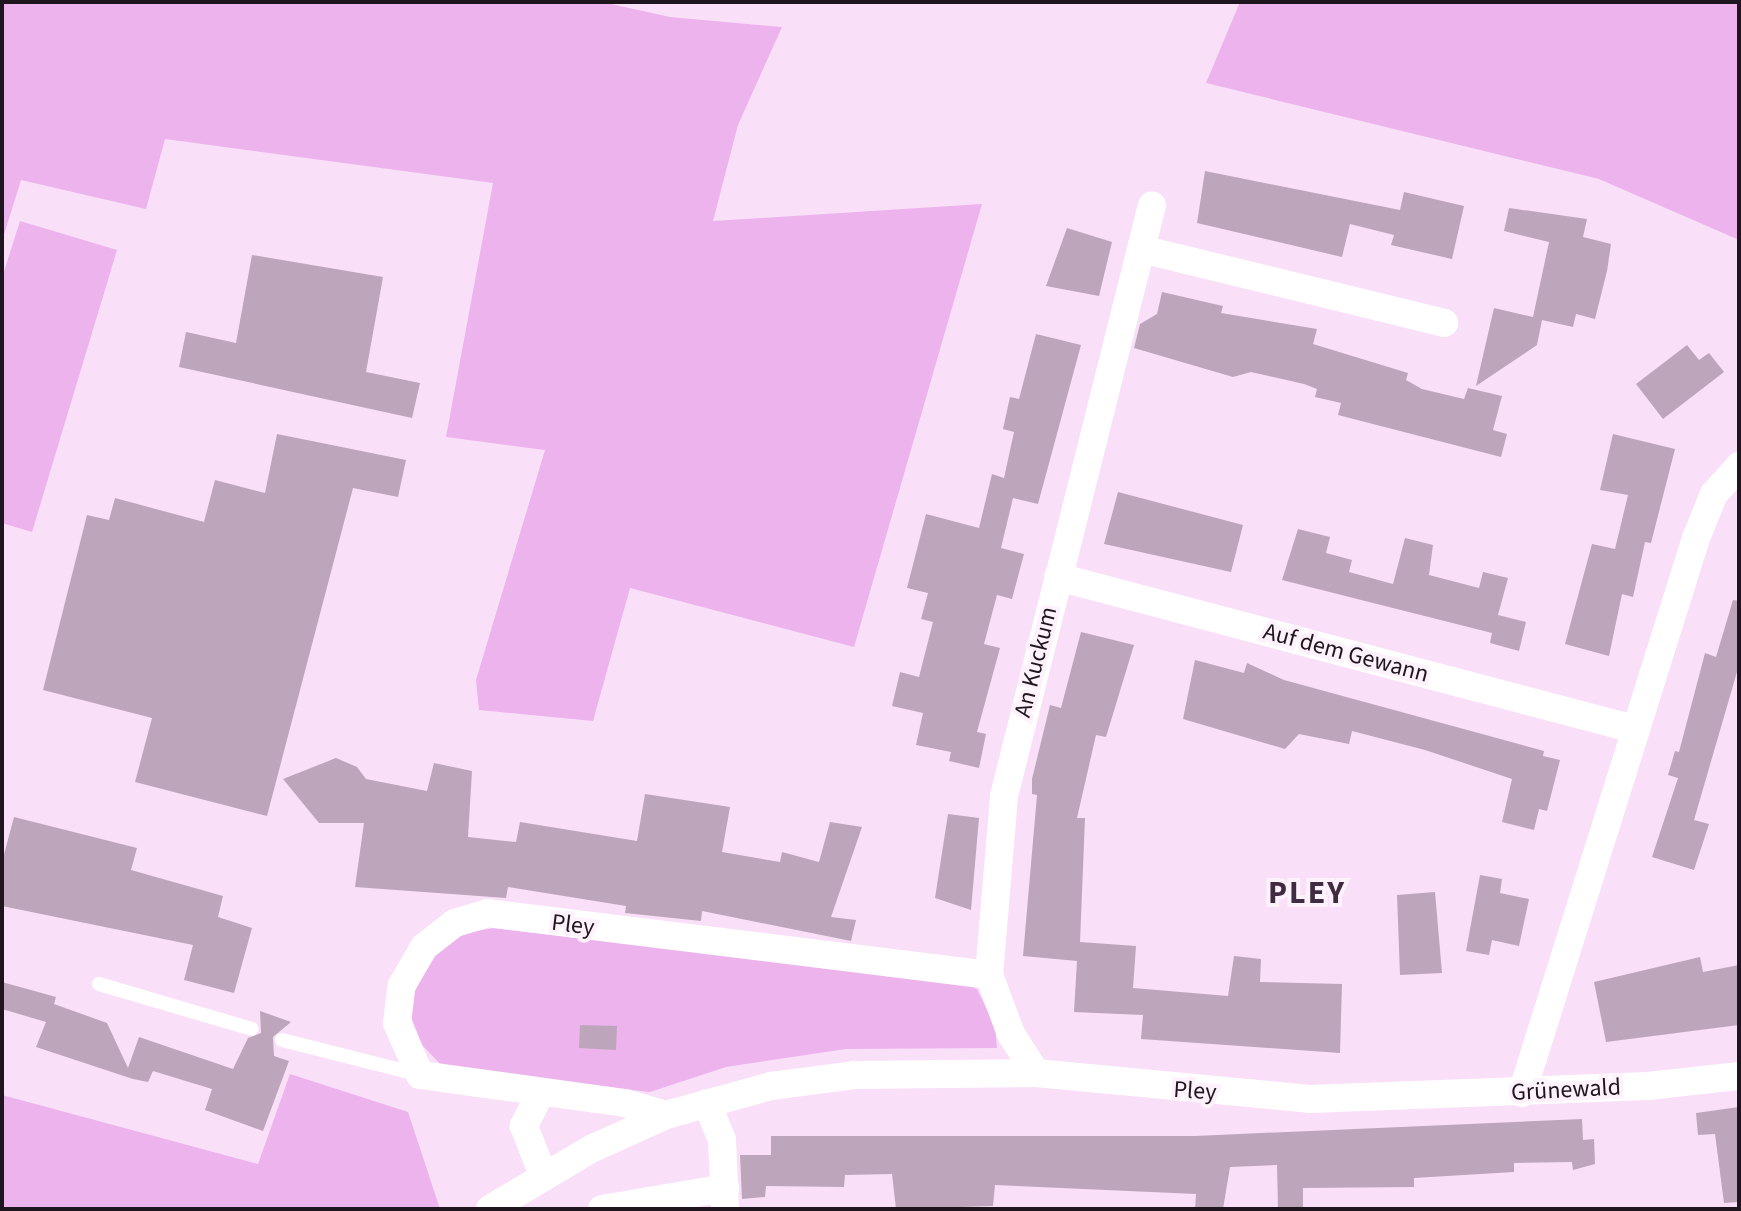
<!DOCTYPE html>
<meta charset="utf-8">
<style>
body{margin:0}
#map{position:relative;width:1741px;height:1211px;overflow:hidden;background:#f9e0f8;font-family:"Source Sans 3",sans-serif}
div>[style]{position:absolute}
.green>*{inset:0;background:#edb3ed}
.building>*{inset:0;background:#bda5bc}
.lane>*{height:14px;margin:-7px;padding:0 7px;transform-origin:7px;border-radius:7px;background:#fff}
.street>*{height:28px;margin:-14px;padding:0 14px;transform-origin:14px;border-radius:14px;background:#fff}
span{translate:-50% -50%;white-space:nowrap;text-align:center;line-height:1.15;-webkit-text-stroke:8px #fdf2fc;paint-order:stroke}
.street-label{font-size:24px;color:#1e151e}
.district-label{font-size:32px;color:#402c40;font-weight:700;letter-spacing:2px}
.frame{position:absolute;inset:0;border:4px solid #1e151e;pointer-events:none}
</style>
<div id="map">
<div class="green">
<i style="clip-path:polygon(2px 2px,602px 2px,670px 17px,782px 27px,738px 125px,713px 221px,982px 204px,854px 647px,630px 588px,593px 721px,479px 710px,476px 680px,545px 450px,446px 437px,493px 183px,165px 139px,146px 209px,21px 180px,2px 241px)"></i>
<i style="clip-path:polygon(1240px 2px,1739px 2px,1739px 240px,1599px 179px,1206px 83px)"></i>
<i style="clip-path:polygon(20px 221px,117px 250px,32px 532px,2px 523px,2px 278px)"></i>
<i style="clip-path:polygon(494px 928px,966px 983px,977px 989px,995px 1026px,997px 1048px,846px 1049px,726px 1067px,650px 1092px,444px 1068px,422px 1045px,411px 1016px,411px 988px,430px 954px,460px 934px)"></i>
<i style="clip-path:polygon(290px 1074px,408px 1112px,440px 1209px,2px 1209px,2px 1095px,258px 1164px)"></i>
</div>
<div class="building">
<i style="clip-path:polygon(1205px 171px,1400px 210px,1404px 192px,1464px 206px,1452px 259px,1391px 245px,1394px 235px,1350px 224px,1342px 257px,1197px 223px)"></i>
<i style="clip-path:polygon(1509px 208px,1587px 219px,1583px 237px,1611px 244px,1607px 271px,1595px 319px,1576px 314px,1573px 327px,1542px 320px,1537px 345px,1476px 386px,1494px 308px,1533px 317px,1549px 242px,1504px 231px)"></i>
<i style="clip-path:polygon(1067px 228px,1112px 242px,1099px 296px,1046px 286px)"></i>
<i style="clip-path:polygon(252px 255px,383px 277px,366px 372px,420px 383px,412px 418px,179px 367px,186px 332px,236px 343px)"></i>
<i style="clip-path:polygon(1162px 292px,1223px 306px,1221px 313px,1317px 329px,1313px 344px,1408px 373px,1406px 380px,1422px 389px,1464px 399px,1468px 388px,1502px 396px,1493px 430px,1507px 434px,1501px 457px,1338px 415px,1341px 403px,1315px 397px,1317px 389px,1304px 384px,1251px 372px,1233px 377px,1134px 348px,1140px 324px,1157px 314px)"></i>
<i style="clip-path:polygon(1036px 334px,1081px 345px,1038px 504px,1013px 498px,1001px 548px,1024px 554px,1012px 599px,997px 595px,984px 644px,1000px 648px,977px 732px,986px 734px,979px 768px,949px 761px,951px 752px,916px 745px,923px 713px,892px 706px,900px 672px,919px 677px,933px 622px,921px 619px,928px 593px,907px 588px,926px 514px,979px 528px,992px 474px,1004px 478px,1014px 432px,1003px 429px,1010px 397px,1019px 399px)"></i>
<i style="clip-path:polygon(1687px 345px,1699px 360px,1709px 353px,1724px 372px,1663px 419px,1636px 384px)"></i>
<i style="clip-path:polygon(277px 434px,406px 460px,398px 497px,353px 488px,267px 816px,135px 782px,152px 718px,43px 690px,87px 515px,109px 520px,115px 498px,204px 522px,215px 480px,265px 493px)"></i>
<i style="clip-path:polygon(1613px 434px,1675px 449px,1651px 543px,1645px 542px,1633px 597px,1622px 594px,1609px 656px,1565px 644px,1592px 544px,1615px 549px,1628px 495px,1600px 490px)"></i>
<i style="clip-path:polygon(1118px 492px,1243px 525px,1231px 572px,1104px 544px)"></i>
<i style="clip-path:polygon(1298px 529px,1330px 537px,1326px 553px,1352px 560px,1349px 572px,1393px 584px,1405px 538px,1433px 545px,1429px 575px,1479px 588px,1483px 572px,1508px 578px,1498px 615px,1526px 622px,1519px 651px,1490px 643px,1492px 633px,1282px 580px)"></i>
<i style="clip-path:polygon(1733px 600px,1739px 601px,1739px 665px,1694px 820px,1709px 824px,1694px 870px,1652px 857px,1678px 778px,1668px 775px,1675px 751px,1679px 752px,1705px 653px,1716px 657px)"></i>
<i style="clip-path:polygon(1081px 632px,1134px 645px,1106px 737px,1096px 735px,1077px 818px,1085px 818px,1080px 942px,1136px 946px,1133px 988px,1228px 996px,1234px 956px,1261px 959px,1260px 982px,1342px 984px,1340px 1053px,1141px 1039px,1143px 1015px,1074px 1012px,1077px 961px,1023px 956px,1037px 795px,1032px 794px,1032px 779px,1050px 705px,1061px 708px)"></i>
<i style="clip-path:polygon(1195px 660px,1244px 673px,1247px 663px,1284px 680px,1544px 751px,1543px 756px,1560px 760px,1547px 811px,1539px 809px,1534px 830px,1502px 822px,1512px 779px,1425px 750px,1352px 731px,1349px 744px,1299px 734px,1285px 749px,1183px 719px)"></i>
<i style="clip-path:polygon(336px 758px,357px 767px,366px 779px,427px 791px,434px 763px,472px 771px,468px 837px,516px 842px,520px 822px,637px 841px,645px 794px,730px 807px,722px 852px,780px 862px,782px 852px,819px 862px,830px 822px,862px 827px,831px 917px,856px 920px,851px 941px,702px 911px,701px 921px,625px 913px,626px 906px,508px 887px,506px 898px,355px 887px,364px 823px,319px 823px,283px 779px)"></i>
<i style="clip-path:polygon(948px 814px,979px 818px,971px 910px,935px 898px)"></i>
<i style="clip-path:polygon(14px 817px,137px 848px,131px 870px,223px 896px,218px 917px,252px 928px,234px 993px,184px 980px,193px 945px,2px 906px,2px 862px)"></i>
<i style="clip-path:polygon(1480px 875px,1502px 879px,1500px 893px,1529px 899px,1519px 946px,1492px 940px,1489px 955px,1466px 951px)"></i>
<i style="clip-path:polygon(1435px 892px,1442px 973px,1400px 975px,1397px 895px)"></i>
<i style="clip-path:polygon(1700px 957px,1703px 972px,1739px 965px,1739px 1025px,1606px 1042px,1594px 982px)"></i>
<i style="clip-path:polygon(2px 982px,56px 997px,54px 1004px,107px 1023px,128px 1068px,139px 1037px,233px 1069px,248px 1038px,261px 1033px,260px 1011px,291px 1022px,273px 1037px,274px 1056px,289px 1061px,263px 1131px,205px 1110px,212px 1089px,153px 1071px,148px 1082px,133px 1079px,36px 1047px,46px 1022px,2px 1009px)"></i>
<i style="clip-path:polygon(580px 1025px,617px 1026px,616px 1050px,579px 1048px)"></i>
<i style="clip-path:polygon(1739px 1107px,1739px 1202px,1724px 1203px,1715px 1134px,1698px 1135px,1696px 1113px)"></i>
<i style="clip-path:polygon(1582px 1119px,1583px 1140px,1594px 1139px,1595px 1164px,1573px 1170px,1572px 1162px,1514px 1163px,1514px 1172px,1414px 1178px,1414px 1187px,1303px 1188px,1303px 1209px,1278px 1209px,1277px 1165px,1230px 1167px,1223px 1209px,1195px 1209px,1196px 1194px,995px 1185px,993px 1206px,896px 1209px,892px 1174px,845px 1175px,844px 1187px,766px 1186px,765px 1197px,742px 1199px,740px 1155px,771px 1155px,771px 1136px,1195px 1136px)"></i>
</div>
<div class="lane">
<i style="left:99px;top:984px;width:159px;rotate:16.4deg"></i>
<i style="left:282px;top:1040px;width:142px;rotate:14.2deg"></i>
</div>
<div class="street">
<i style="left:1141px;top:249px;width:312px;rotate:13.7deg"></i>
<i style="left:1058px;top:577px;width:596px;rotate:14.78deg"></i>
<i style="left:1036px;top:1073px;width:46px;rotate:-122.7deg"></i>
<i style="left:1011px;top:1034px;width:63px;rotate:-110.4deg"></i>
<i style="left:989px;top:975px;width:180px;rotate:-85.2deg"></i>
<i style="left:1004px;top:796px;width:609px;rotate:-75.94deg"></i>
<i style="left:1522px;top:1093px;width:582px;rotate:-72.59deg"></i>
<i style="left:1696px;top:538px;width:48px;rotate:-67.8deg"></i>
<i style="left:1714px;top:494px;width:38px;rotate:-48deg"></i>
<i style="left:539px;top:1096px;width:34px;rotate:117deg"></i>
<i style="left:524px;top:1126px;width:53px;rotate:68.8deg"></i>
<i style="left:707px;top:1103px;width:40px;rotate:68deg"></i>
<i style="left:722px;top:1140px;width:69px;rotate:87.5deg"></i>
<i style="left:666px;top:1115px;width:43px;rotate:-163.7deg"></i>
<i style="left:625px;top:1103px;width:207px;rotate:-172.2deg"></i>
<i style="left:420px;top:1075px;width:57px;rotate:-113.9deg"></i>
<i style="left:397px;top:1023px;width:38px;rotate:-83deg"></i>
<i style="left:402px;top:985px;width:44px;rotate:-59.9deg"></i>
<i style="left:424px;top:947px;width:39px;rotate:-38deg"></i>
<i style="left:455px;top:923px;width:34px;rotate:-17deg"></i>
<i style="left:487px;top:913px;width:506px;rotate:7.04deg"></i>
<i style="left:490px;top:1209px;width:117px;rotate:-30.7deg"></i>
<i style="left:591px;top:1149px;width:82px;rotate:-24.4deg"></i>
<i style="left:666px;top:1115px;width:109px;rotate:-15.4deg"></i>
<i style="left:771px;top:1086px;width:84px;rotate:-7.5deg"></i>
<i style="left:854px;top:1075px;width:182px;rotate:-0.6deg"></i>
<i style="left:1036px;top:1073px;width:275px;rotate:5.4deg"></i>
<i style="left:1310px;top:1099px;width:338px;rotate:-2.2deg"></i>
<i style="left:1648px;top:1086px;width:92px;rotate:-6.3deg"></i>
<i style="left:602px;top:1209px;width:125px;rotate:-9.7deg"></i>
</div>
<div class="street-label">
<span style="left:1346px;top:653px;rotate:15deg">Auf dem Gewann</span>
<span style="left:1036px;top:662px;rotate:-76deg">An Kuckum</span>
<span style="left:573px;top:925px;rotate:7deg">Pley</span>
<span style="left:1566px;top:1090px;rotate:-3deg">Grünewald</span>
<span style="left:1195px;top:1091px;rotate:4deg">Pley</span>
</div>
<div class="district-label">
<span style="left:1307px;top:893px">PLEY</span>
</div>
<div class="frame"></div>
</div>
